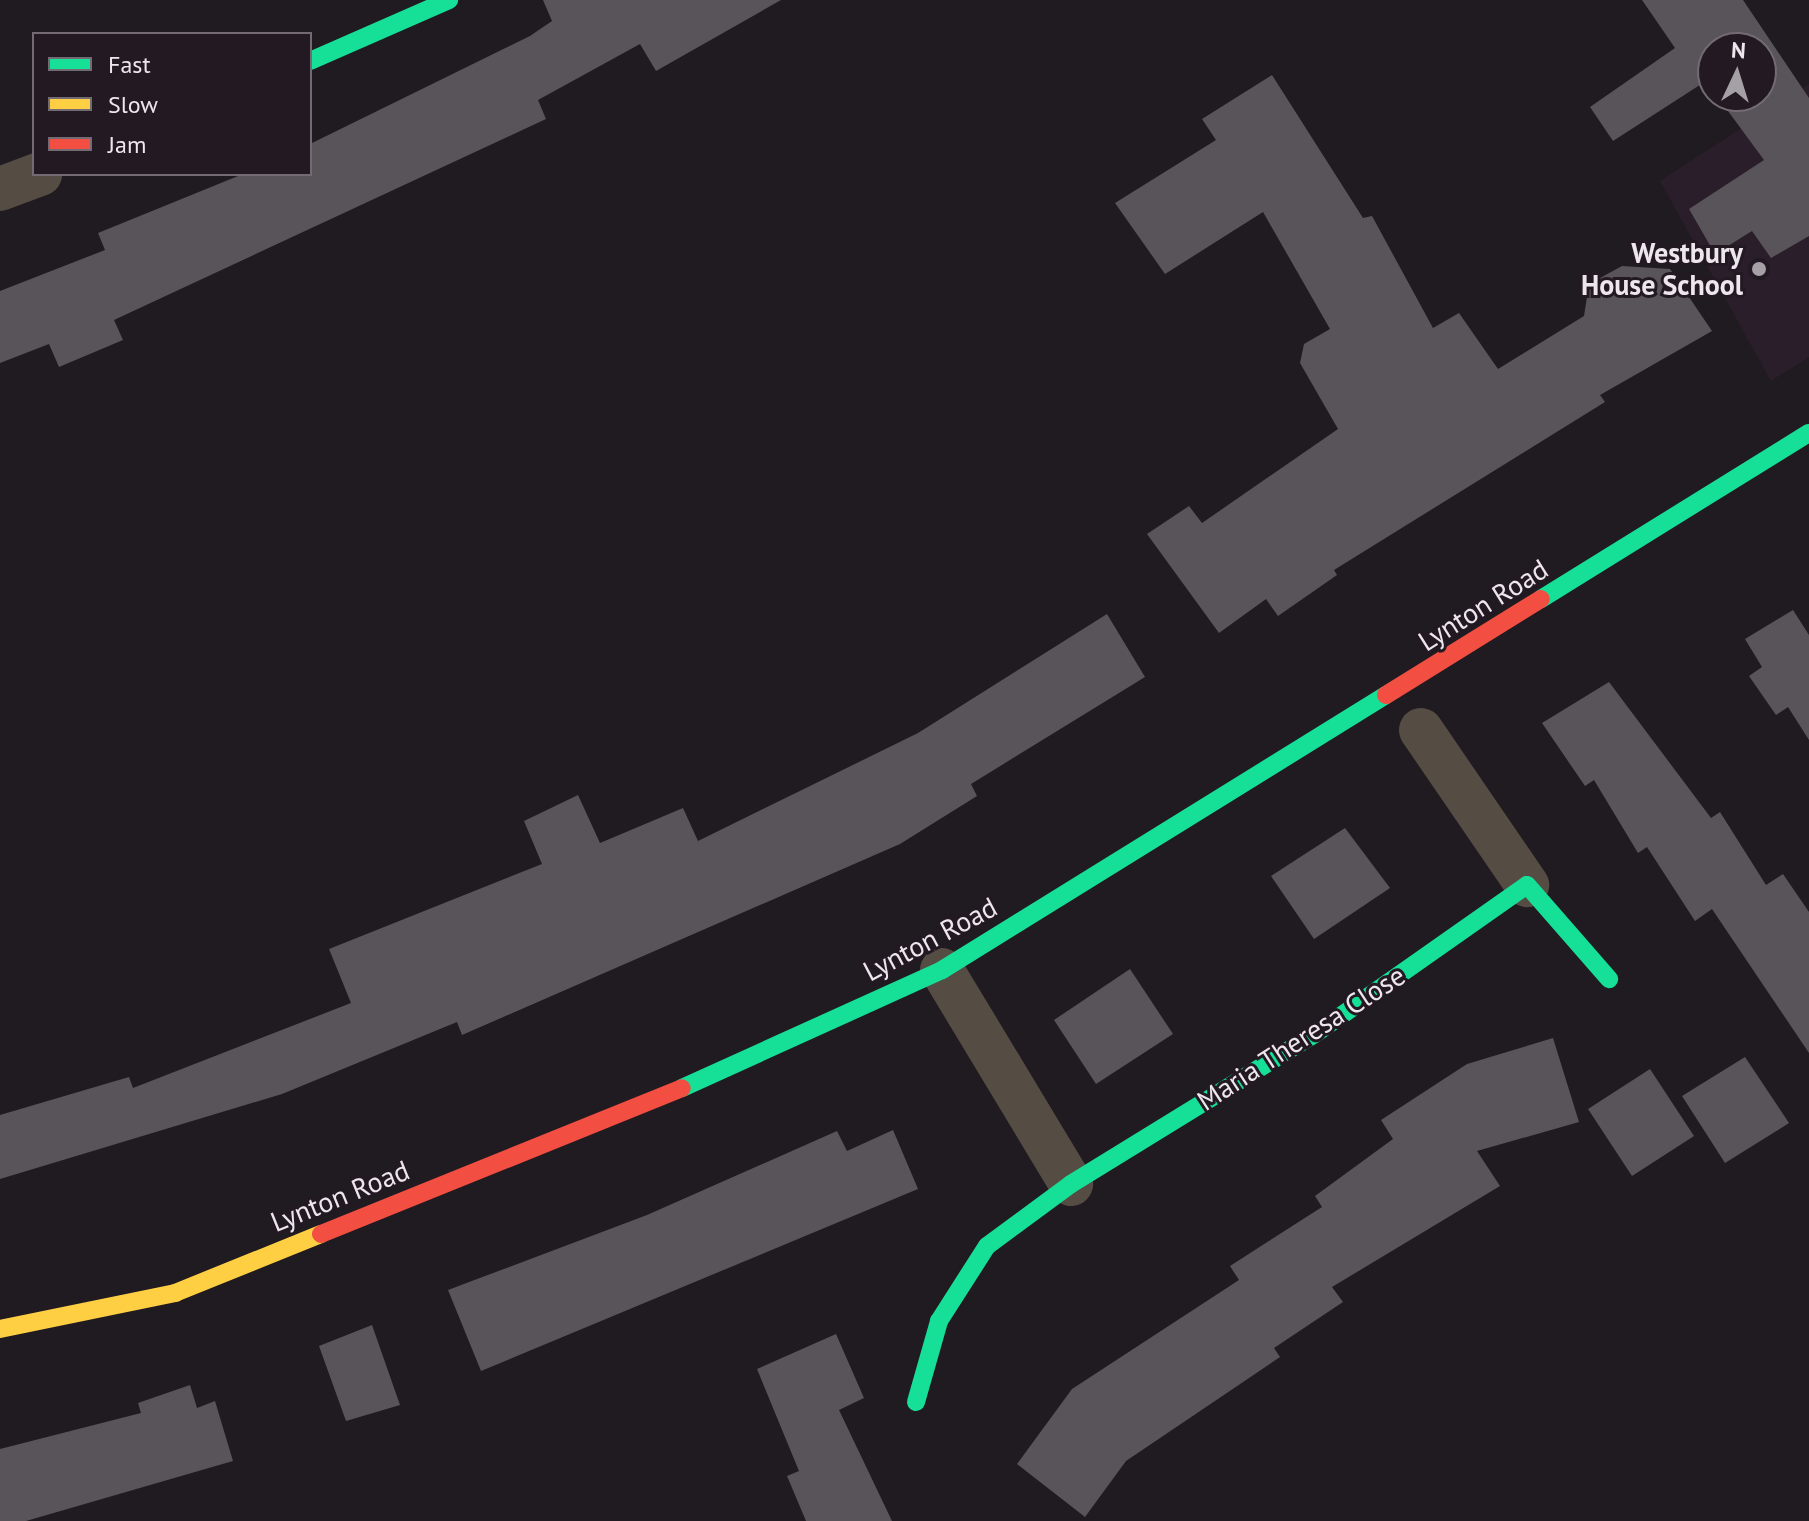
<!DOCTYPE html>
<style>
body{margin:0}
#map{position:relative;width:1809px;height:1521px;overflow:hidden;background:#201b21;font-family:"PT Sans",sans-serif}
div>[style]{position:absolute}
.built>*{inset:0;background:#2a1e2b}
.building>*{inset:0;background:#595459}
.street>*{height:44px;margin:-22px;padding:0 22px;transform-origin:22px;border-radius:22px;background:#554c43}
.fast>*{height:18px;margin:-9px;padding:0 9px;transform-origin:9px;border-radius:9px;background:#16e098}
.slow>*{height:18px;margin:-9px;padding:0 9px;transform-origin:9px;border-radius:9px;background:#ffcf43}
.jam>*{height:18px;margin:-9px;padding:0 9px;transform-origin:9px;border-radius:9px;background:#f24e42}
.dots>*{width:22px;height:22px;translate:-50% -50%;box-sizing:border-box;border:4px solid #221923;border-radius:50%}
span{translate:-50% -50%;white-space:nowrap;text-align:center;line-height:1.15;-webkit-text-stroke:6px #221923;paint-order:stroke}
.poi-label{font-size:28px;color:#ede6ed;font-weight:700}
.right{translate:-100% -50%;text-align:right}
.street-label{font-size:28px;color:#ede6ed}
.legend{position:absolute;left:32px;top:32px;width:280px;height:144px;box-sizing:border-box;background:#221923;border:2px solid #736b74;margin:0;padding:10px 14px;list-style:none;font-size:24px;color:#ede6ed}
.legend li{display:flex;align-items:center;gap:16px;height:40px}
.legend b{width:40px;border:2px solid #736b74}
.north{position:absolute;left:1697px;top:32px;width:80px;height:80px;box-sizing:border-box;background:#221923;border:2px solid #736b74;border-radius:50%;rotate:4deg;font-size:22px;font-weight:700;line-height:32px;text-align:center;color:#ede6ed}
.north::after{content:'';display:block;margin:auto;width:28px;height:36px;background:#a59fa6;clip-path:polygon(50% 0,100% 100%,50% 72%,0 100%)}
</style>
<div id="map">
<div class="built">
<i style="clip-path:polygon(1809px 84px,1809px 357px,1771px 381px,1660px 181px)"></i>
</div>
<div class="building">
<i style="clip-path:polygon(543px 0,781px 0,656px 71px,640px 44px,538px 100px,546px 119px,114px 320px,123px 340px,59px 367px,49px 344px,0 363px,0 291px,105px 250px,98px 233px,243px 174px,310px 174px,310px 144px,530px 36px,552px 21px)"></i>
<i style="clip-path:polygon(1642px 0,1743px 0,1809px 98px,1809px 236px,1771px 258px,1752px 231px,1715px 254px,1689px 209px,1764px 160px,1717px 96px,1761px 96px,1761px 48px,1713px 48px,1713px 91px,1706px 81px,1613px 141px,1590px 107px,1675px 48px)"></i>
<i style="clip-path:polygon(1272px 75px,1363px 218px,1372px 216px,1433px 328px,1459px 313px,1498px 369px,1584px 316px,1589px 284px,1622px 266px,1670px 269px,1712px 331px,1600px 395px,1605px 402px,1334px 570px,1337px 575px,1278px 616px,1266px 599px,1219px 633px,1147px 534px,1189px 506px,1202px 523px,1338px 429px,1300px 363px,1304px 344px,1330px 329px,1263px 212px,1165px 274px,1115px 203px,1216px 140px,1202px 119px)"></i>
<i style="clip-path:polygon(1793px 610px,1809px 635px,1809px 740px,1788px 707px,1776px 715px,1749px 676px,1762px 667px,1745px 639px)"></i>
<i style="clip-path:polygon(1107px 614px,1145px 677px,971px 784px,977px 796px,900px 844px,462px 1035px,457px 1022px,282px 1094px,0 1179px,0 1115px,129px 1077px,133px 1088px,351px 1003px,329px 949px,542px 864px,524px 821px,578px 795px,600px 843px,683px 808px,698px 841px,918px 733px)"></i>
<i style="clip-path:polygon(1609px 682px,1711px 818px,1720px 812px,1766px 885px,1783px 874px,1809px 912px,1809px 1053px,1712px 909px,1695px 921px,1647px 847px,1638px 853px,1594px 780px,1585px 786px,1542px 723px)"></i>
<i style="clip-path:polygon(1345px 828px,1390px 888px,1314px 939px,1271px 876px)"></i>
<i style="clip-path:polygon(1130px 969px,1173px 1034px,1096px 1084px,1054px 1020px)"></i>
<i style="clip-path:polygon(1553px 1038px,1579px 1122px,1477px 1151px,1500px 1186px,1332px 1287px,1343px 1302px,1274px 1348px,1280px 1357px,1126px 1461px,1085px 1517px,1017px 1464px,1072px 1389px,1239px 1280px,1230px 1266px,1322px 1207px,1315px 1196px,1393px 1139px,1381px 1120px,1467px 1064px)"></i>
<i style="clip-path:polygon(1745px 1057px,1789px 1123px,1725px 1163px,1682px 1096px)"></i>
<i style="clip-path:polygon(1650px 1069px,1694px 1136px,1632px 1176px,1588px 1109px)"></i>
<i style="clip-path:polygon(893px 1130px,918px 1189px,481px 1371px,448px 1290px,647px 1215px,837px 1131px,847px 1151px)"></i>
<i style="clip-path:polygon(372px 1325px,400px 1405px,346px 1421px,319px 1346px)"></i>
<i style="clip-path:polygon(836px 1334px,864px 1398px,839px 1410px,892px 1521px,806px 1521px,787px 1476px,799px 1471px,757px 1369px)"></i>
<i style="clip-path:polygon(190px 1385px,197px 1408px,215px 1401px,233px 1461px,26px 1521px,0 1521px,0 1449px,141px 1413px,138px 1403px)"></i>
</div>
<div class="street">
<i style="left:0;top:189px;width:43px;rotate:-20.6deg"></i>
<i style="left:1421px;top:730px;width:188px;rotate:55.6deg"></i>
<i style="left:942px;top:970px;width:250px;rotate:58.9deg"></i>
</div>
<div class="fast">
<i style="left:310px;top:61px;width:152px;rotate:-23.7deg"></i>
<i style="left:1541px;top:599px;width:315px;rotate:-31.8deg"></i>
<i style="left:682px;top:1088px;width:286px;rotate:-24.4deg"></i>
<i style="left:942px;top:970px;width:522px;rotate:-31.77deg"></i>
<i style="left:916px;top:1402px;width:84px;rotate:-74.1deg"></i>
<i style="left:939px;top:1321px;width:89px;rotate:-57.4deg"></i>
<i style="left:987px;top:1246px;width:104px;rotate:-36.4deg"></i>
<i style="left:1071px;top:1184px;width:286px;rotate:-31.6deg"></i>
<i style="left:1315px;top:1034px;width:259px;rotate:-35.1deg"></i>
<i style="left:1527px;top:885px;width:125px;rotate:48.9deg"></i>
</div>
<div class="slow">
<i style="left:0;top:1329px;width:179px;rotate:-11.6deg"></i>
<i style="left:175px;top:1293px;width:157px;rotate:-22deg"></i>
</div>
<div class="jam">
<i style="left:1386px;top:695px;width:182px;rotate:-31.8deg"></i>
<i style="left:321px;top:1234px;width:389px;rotate:-22deg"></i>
</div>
<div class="dots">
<i style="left:1759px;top:269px;background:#a59fa6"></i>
</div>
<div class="poi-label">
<span class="right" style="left:1743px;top:269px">Westbury<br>House School</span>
</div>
<div class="street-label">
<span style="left:1483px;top:605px;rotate:-32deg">Lynton Road</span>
<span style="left:930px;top:939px;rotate:-28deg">Lynton Road</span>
<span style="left:1301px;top:1038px;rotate:-33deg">Maria Theresa Close</span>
<span style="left:340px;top:1196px;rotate:-22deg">Lynton Road</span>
</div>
<ul class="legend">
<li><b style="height:10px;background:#16e098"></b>Fast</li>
<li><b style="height:10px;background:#ffcf43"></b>Slow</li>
<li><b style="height:10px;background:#f24e42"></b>Jam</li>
</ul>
<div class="north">N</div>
</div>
